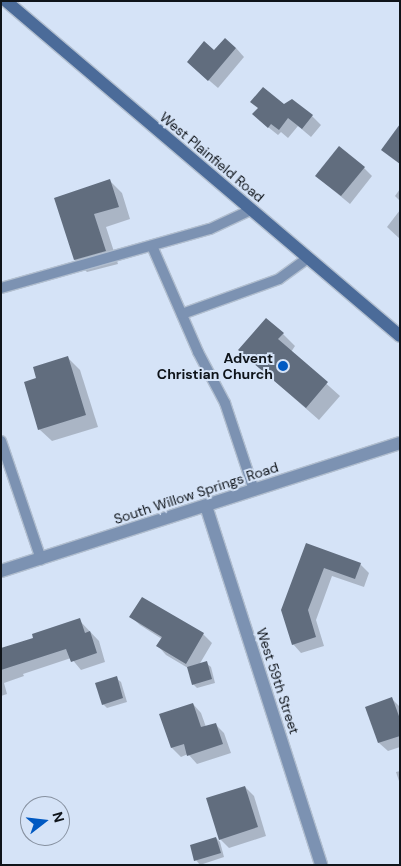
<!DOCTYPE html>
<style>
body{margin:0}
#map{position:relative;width:401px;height:866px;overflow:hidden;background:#d5e3f7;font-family:"DM Sans",sans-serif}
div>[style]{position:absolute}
.shadow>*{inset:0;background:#0003}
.building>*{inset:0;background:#616d7e}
.roads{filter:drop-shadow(1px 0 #b1becf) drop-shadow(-1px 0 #b1becf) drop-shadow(0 1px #b1becf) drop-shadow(0 -1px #b1becf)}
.service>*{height:10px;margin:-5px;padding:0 5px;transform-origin:5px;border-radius:5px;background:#7c92b2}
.minor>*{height:12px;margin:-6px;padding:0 6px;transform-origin:6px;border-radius:6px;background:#7c92b2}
.tertiary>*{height:12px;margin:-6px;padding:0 6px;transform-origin:6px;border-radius:6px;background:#7c92b2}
.secondary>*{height:12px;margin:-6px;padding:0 6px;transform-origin:6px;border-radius:6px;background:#4b6b99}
.dots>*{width:14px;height:14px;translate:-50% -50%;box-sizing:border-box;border:2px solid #d5e3f7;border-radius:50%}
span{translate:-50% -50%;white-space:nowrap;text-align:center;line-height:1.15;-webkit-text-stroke:4px #d5e3f7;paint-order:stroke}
.street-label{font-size:14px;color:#0f141a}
.poi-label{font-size:14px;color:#0f141a;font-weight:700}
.right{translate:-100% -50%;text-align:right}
.frame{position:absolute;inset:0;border:2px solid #0f141a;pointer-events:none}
.north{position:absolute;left:20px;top:796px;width:50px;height:50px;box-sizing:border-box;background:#d5e3f7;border:1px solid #86909f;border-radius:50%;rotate:74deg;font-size:14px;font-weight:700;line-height:20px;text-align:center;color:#0f141a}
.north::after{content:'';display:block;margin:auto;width:18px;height:22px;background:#0059c2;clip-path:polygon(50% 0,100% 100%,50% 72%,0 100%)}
</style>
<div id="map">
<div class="shadow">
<i style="clip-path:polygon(236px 48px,244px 57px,218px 88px,197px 70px,214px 52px)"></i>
<i style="clip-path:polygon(284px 106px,312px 116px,321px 125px,311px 137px,298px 126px,288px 138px,281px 132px,278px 135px,263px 123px)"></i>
<i style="clip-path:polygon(364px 168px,372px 176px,350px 204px,316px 176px)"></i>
<i style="clip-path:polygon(110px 181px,122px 193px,130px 219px,106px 227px,118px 264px,87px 272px,75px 260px,55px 198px)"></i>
<i style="clip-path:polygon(400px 189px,400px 201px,395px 196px)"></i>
<i style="clip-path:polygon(400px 210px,400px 239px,387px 227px)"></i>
<i style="clip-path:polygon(283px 334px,295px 346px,291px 352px,340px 396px,319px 420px,253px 362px)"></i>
<i style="clip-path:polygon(68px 358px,80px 370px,98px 427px,52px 441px,39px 429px,38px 379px)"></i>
<i style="clip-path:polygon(306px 544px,360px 564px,369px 573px,364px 587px,332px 576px,316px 620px,324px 646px,301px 653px,293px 644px)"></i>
<i style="clip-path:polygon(131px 617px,203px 634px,212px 643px,199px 665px,206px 663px,211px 667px,215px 683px,197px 688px,193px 684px,188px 668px,166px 655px,158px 646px,162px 639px,140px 625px)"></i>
<i style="clip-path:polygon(79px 620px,99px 641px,105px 662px,81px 670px,71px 658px,23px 674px,24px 676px,4px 683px,7px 694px,1px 696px,1px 649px,35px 639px)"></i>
<i style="clip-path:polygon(116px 678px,121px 682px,127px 702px,107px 708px,103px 704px)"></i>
<i style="clip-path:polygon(392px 699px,400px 707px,400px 747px,388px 751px,379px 743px)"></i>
<i style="clip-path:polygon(193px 704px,201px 713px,206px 727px,215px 724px,224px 733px,231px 753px,197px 764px,188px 754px,181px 757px,172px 748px,161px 714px)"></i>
<i style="clip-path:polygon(400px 771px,400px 784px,396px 772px)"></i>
<i style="clip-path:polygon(245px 787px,254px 796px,266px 836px,229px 848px,220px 839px)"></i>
<i style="clip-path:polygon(216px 838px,220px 842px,224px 857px,200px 865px,196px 860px)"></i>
</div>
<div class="building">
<i style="clip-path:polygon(225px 38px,236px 48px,208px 81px,187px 62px,204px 41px,214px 50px)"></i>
<i style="clip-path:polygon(263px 87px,284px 104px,292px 99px,313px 115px,302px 129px,288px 118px,279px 130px,271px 124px,268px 128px,252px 114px,258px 108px,250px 102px)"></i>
<i style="clip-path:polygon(400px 124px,400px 164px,381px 150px)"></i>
<i style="clip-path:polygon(339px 146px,365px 167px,341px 196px,315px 176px)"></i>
<i style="clip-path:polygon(110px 179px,119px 207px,94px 214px,106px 251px,74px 260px,54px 198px)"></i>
<i style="clip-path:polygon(266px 318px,284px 333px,278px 339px,328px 382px,306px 408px,238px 350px)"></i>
<i style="clip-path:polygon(68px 356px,86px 415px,38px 430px,24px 382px,36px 378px,33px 367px)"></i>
<i style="clip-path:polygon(306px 543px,361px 563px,355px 579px,324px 568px,308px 610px,316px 637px,292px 645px,281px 610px)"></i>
<i style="clip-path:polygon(142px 597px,204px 633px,186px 664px,156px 646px,162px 637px,129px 617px)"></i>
<i style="clip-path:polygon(80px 618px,85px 633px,90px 631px,97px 653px,71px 662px,66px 649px,1px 670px,1px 648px,33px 638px,32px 634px)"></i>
<i style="clip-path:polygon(207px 661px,212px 679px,192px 685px,187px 667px)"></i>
<i style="clip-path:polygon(117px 676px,123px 698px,102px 705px,95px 683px)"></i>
<i style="clip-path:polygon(392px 697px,400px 719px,400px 736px,378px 743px,365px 707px)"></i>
<i style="clip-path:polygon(193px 703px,201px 727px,216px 723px,223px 744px,187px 756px,184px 744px,171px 748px,159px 714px)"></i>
<i style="clip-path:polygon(245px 786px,258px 827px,219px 840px,206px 798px)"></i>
<i style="clip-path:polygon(216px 837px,221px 853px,194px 861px,190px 845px)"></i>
</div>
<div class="roads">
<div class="service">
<i style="left:152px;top:246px;width:116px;rotate:66.5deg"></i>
<i style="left:198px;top:352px;width:58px;rotate:62.1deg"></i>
<i style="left:225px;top:403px;width:92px;rotate:71.6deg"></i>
<i style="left:1px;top:288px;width:217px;rotate:-15.8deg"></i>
<i style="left:210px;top:229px;width:45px;rotate:-24.9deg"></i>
<i style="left:182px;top:314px;width:103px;rotate:-19.8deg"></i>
<i style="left:279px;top:279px;width:36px;rotate:-36deg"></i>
<i style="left:1px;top:441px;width:125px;rotate:71.3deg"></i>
</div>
<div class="minor">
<i style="left:206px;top:506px;width:377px;rotate:72.2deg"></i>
</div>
<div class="tertiary">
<i style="left:1px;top:571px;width:419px;rotate:-17.8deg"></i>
</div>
<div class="secondary">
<i style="left:6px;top:1px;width:517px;rotate:40.37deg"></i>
</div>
</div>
<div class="dots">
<i style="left:283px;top:366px;background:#0059c2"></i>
</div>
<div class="street-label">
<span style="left:212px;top:157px;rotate:40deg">West Plainfield Road</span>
<span style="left:196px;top:493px;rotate:-18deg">South Willow Springs Road</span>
<span style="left:278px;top:681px;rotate:72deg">West 59th Street</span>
</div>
<div class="poi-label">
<span class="right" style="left:273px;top:366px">Advent<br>Christian Church</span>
</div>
<div class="frame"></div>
<div class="north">N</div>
</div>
